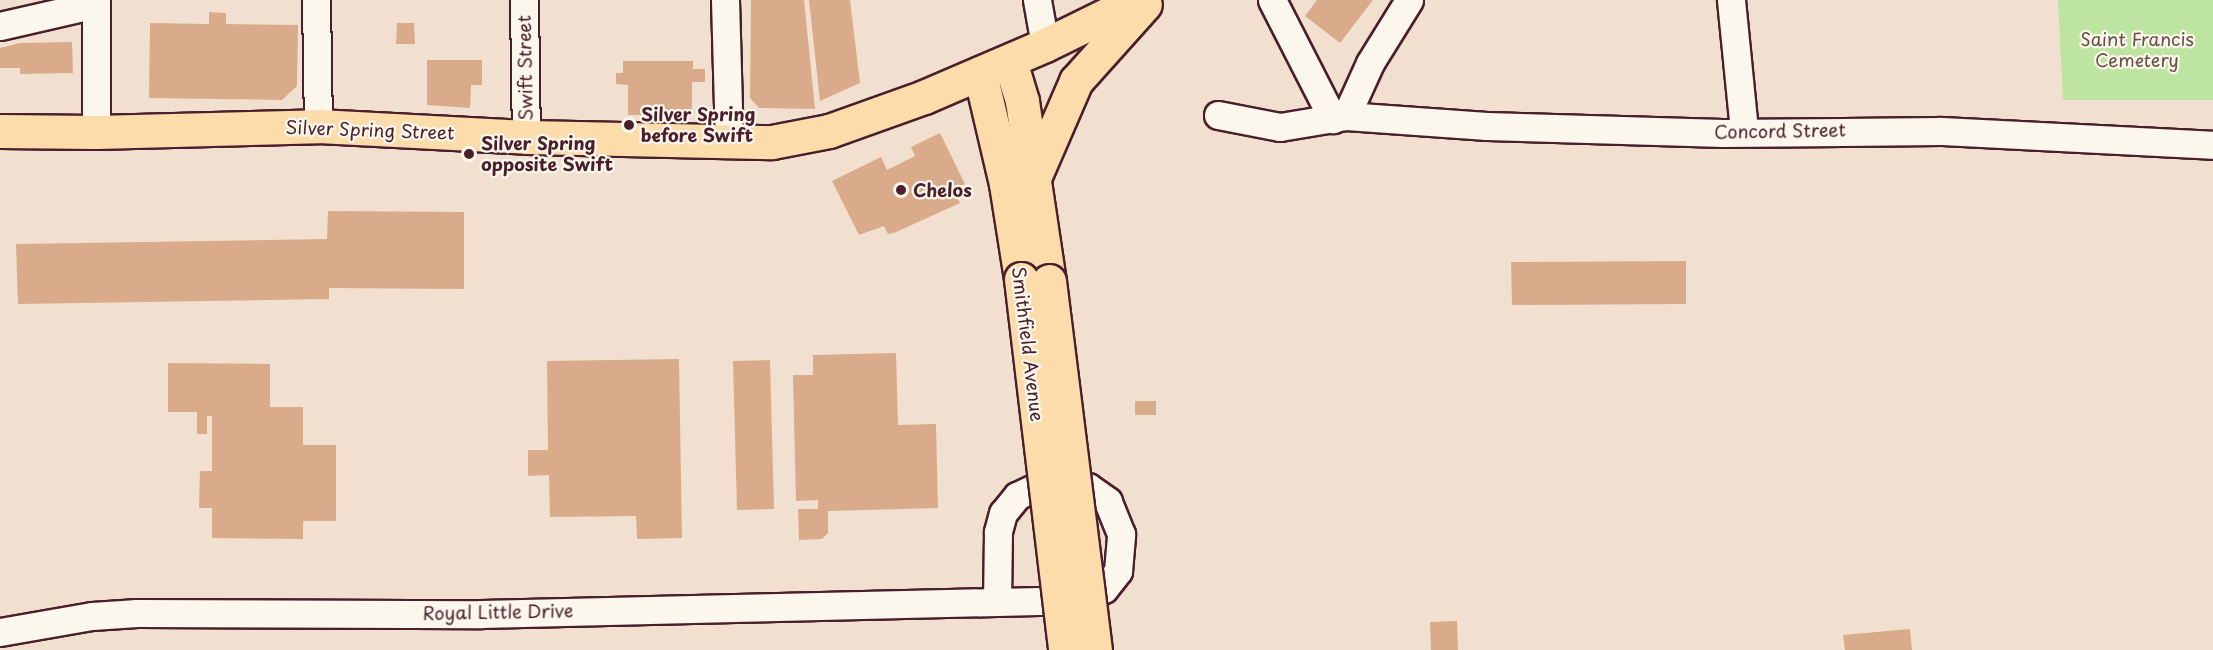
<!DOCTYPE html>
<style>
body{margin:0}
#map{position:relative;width:2213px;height:650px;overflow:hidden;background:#f1e0cf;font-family:"Playpen Sans",sans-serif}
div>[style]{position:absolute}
.green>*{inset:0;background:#bde5a1}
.building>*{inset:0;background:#d9ab8a}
.roads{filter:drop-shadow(2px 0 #4a1f2b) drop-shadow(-2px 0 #4a1f2b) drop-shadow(0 2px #4a1f2b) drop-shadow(0 -2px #4a1f2b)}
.minor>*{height:27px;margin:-13.5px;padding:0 13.5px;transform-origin:13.5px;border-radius:13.5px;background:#fbf7ec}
.major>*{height:33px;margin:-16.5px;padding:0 16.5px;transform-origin:16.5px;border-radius:16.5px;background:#fddcac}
.bridges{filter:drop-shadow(2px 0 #4a1f2b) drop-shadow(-2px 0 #4a1f2b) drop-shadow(0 2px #4a1f2b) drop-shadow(0 -2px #4a1f2b)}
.major-bridge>*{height:33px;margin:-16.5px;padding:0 16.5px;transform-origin:16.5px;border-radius:16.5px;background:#fddcac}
.dots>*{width:16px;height:16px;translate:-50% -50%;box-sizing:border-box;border:3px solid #fbf7ec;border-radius:50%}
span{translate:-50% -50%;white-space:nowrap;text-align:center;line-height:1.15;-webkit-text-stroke:4.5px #fbf7ec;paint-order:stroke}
.park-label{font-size:18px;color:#675048}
.street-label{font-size:18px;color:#4a1f2b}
.poi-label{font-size:18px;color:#4a1f2b;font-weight:700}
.left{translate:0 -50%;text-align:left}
</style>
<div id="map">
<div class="green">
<i style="clip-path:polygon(2058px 0,2213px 0,2213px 100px,2063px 100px)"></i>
</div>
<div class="building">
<i style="clip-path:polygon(751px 0,804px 0,815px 109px,759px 108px,750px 98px)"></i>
<i style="clip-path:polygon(809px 0,850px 0,860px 83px,820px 101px)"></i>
<i style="clip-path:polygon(1317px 0,1373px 0,1340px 43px,1305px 16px)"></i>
<i style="clip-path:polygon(209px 12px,226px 13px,226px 24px,298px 25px,297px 86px,282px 100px,149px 98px,150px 23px,209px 24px)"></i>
<i style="clip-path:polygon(397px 23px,414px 23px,415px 44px,396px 44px)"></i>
<i style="clip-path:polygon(72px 42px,73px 73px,20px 74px,20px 68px,0 68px,0 48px,20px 43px)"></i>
<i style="clip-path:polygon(427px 60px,482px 60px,482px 85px,471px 85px,470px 108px,427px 105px)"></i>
<i style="clip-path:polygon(623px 61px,693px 61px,693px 69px,705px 69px,705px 82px,692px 82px,692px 115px,628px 115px,628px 85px,616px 84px,616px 73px,623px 73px)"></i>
<i style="clip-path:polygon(940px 133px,965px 184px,953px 189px,960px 203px,894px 233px,888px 234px,884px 226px,859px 235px,832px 181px,881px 157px,887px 170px,915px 156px,911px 147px)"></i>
<i style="clip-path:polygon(328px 211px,464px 212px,464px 289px,329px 288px,329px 299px,18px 304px,16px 244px,327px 239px)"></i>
<i style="clip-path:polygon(1686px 261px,1686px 304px,1512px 305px,1511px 262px)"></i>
<i style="clip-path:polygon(896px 353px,898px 425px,936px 424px,938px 508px,828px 511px,828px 533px,822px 539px,799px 540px,798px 509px,818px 509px,818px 500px,796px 501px,793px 375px,813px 375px,813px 355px)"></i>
<i style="clip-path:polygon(679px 359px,682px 538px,637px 539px,636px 516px,550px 517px,549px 475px,528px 476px,528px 450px,548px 450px,547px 361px)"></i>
<i style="clip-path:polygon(770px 360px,774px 509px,737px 510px,733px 361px)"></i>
<i style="clip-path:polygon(168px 363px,270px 364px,270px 407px,303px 407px,303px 445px,336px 445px,336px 521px,303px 521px,303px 539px,212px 538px,212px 508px,199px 508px,200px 471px,212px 471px,212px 416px,207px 416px,207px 434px,197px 434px,197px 412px,168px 412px)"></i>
<i style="clip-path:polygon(1135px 401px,1156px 401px,1156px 415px,1135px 415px)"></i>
<i style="clip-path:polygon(1457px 621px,1458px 650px,1431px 650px,1430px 622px)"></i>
<i style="clip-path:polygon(1910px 629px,1912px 650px,1845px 650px,1843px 635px)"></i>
</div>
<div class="roads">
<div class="minor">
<i style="left:316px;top:0;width:126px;rotate:89.1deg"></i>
<i style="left:524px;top:0;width:137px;rotate:89.2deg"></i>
<i style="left:725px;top:0;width:143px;rotate:88.4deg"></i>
<i style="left:1037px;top:0;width:46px;rotate:79.9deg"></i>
<i style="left:1272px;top:0;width:134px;rotate:62.9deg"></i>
<i style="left:1731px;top:0;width:132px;rotate:84.3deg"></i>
<i style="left:0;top:26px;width:98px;rotate:-12.9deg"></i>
<i style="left:1218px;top:115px;width:63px;rotate:11deg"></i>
<i style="left:1280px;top:127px;width:67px;rotate:-9.5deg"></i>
<i style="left:1346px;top:116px;width:141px;rotate:4.1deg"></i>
<i style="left:1487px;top:126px;width:236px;rotate:1.7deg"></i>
<i style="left:1723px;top:133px;width:218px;rotate:-0.5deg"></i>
<i style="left:1941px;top:131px;width:272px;rotate:2.9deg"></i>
<i style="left:1346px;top:116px;width:58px;rotate:-65.6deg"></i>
<i style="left:1370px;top:63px;width:74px;rotate:-58.2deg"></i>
<i style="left:96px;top:132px;width:132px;rotate:-90deg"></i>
<i style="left:0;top:632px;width:93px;rotate:-9.9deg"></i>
<i style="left:92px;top:616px;width:45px;rotate:-3.8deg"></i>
<i style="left:137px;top:613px;width:344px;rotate:0.2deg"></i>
<i style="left:481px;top:614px;width:599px;rotate:-1.34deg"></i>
<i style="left:1080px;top:600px;width:26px;rotate:-25deg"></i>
<i style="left:1104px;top:589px;width:23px;rotate:-52deg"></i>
<i style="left:1118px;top:571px;width:37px;rotate:-85deg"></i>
<i style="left:1121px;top:534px;width:35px;rotate:-112deg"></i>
<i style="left:1108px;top:501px;width:24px;rotate:-145deg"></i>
<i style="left:1088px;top:487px;width:22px;rotate:-170deg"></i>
<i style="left:1066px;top:483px;width:30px;rotate:172deg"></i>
<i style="left:1036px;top:487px;width:21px;rotate:155deg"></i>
<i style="left:1017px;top:496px;width:22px;rotate:129deg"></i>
<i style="left:1003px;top:513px;width:20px;rotate:105deg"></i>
<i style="left:998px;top:532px;width:70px;rotate:90.8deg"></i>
</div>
<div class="major">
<i style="left:1010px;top:61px;width:42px;rotate:73.3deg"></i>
<i style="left:1022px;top:101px;width:182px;rotate:81.5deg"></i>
<i style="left:980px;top:73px;width:114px;rotate:76.8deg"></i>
<i style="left:1006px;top:184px;width:96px;rotate:81deg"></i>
<i style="left:0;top:131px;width:96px;rotate:0.6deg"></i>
<i style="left:96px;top:132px;width:222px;rotate:-1.5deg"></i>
<i style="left:318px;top:126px;width:208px;rotate:3deg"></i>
<i style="left:526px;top:137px;width:246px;rotate:1.2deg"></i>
<i style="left:772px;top:142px;width:58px;rotate:-10.9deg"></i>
<i style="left:829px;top:131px;width:101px;rotate:-19.7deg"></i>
<i style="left:924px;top:97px;width:132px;rotate:-23.3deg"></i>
<i style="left:1045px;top:45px;width:102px;rotate:-26.1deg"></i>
<i style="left:1034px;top:178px;width:106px;rotate:-66.6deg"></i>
<i style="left:1076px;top:81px;width:103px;rotate:-48.1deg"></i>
</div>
</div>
<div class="bridges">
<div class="major-bridge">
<i style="left:1021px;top:279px;width:374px;rotate:83.2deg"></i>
<i style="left:1049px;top:281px;width:372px;rotate:82.9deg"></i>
</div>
</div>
<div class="dots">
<i style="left:629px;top:125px;background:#4a1f2b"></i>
<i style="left:469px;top:154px;background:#4a1f2b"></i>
<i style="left:901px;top:190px;background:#4a1f2b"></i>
</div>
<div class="park-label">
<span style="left:2137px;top:50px">Saint Francis<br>Cemetery</span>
</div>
<div class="street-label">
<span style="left:525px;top:68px;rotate:-91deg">Swift Street</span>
<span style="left:370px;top:130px;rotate:2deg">Silver Spring Street</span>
<span style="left:1780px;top:131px;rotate:-1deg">Concord Street</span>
<span style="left:1028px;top:344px;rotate:83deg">Smithfield Avenue</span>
<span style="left:498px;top:612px;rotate:-1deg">Royal Little Drive</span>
</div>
<div class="poi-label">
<span class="left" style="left:641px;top:125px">Silver Spring<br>before Swift</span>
<span class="left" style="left:481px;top:154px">Silver Spring<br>opposite Swift</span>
<span class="left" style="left:913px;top:190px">Chelos</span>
</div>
</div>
